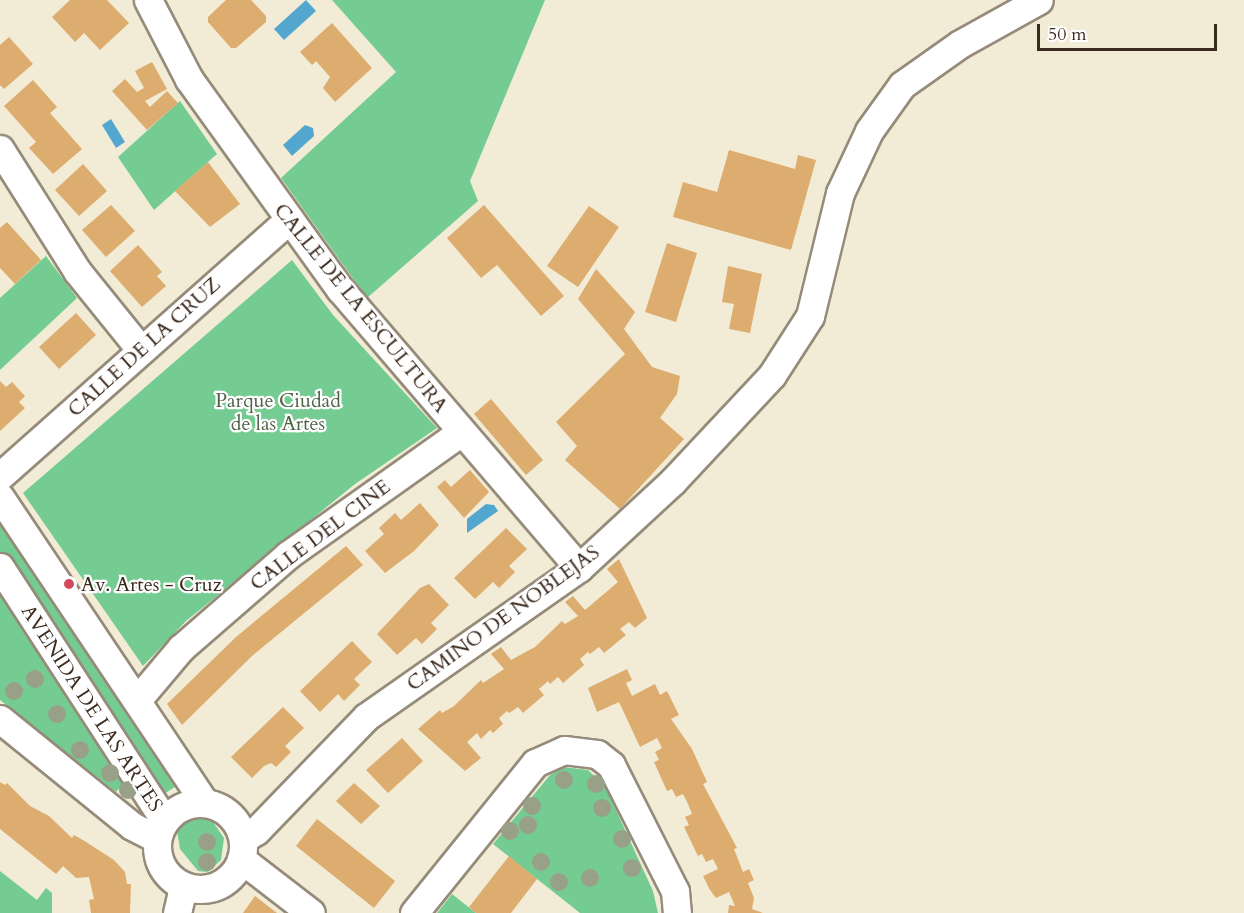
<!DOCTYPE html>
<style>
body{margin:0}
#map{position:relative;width:1244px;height:913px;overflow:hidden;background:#f2ecd6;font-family:Cardo,serif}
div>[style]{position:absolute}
.green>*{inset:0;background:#74cc92}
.water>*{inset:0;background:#53a7cf}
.building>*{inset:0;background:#ddac6f}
.roads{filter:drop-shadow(2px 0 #968b7a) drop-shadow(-2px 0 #968b7a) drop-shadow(0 2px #968b7a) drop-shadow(0 -2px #968b7a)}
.street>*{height:27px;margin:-13.5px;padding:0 13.5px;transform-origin:13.5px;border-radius:13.5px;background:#fff}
.street>.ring{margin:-13.5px;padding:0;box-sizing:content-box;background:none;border:27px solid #fff;border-radius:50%}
.trees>*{width:18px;height:18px;margin:-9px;border-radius:50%;background:#98a187}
.dots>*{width:16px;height:16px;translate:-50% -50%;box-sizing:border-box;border:3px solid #fff;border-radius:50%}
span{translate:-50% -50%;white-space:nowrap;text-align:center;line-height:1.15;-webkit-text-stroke:4.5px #fff;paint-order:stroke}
.street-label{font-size:20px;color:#3b2a1e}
.park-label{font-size:20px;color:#4f6347}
.poi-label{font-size:20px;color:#3b2a1e}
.left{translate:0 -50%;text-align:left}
.scale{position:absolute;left:1037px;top:24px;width:180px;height:27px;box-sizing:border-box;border:3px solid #3b2a1e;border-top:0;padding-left:8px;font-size:18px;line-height:21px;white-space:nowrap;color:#3b2a1e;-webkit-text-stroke:4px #fff;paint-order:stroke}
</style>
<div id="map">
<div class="green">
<i style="clip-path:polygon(332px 0,545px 0,470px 181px,478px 201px,367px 298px,281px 178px,396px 72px)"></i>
<i style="clip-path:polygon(180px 101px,217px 154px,154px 210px,118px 157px)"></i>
<i style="clip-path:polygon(46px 256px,77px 298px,0 370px,0 298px)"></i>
<i style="clip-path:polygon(292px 260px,333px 315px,437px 428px,355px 484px,186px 621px,143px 666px,23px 493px)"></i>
<i style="clip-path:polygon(5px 518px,181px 783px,161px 796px,0 552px,0 523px)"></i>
<i style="clip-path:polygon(0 590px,124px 783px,116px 792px,0 700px)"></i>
<i style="clip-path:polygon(564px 767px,588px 770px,605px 786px,653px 891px,658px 913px,580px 913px,493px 844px,550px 775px)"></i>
<i style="clip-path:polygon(189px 815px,211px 819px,224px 838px,221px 860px,208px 872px,198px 871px,180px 849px,177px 831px,180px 821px)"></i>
<i style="clip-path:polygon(0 871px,37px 900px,46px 888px,52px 893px,52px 913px,0 913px)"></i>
<i style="clip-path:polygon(452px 894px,476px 913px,437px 913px)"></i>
</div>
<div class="water">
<i style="clip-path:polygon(306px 0,316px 11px,284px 40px,274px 29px)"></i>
<i style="clip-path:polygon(111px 119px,125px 142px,116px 148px,102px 125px)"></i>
<i style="clip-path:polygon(305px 125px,313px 128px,314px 136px,292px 156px,283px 145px)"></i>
<i style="clip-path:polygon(486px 504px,494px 505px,498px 511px,467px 533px,467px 519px)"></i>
</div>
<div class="building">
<i style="clip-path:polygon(70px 0,107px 0,129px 23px,100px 50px,84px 33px,75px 42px,52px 17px)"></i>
<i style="clip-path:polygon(226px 0,251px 0,266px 16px,266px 22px,236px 48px,231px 48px,208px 22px,208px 17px)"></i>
<i style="clip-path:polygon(332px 23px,372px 68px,335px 102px,323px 88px,330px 77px,316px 61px,312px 65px,300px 52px)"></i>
<i style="clip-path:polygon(9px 37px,33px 64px,4px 89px,0 85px,0 45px)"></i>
<i style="clip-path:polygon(152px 62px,167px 89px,145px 101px,150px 107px,167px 91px,178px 103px,147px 130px,112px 91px,125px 79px,137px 92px,144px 88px,135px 71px)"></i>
<i style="clip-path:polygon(33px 80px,57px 107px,50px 113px,82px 149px,53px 174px,29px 148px,36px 142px,4px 106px)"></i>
<i style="clip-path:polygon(729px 150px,795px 169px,798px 155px,816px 160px,791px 250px,673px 217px,683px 182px,717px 192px)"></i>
<i style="clip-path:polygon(208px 162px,240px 204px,210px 227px,175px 191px)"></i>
<i style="clip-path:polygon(83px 164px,107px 191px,79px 216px,55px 190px)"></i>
<i style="clip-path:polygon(111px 205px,135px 231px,106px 257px,82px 230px)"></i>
<i style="clip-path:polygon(484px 205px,564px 296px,541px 316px,497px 265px,481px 278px,447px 238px)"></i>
<i style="clip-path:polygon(589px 206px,619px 227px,578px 287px,547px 266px)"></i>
<i style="clip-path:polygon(7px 222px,41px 260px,15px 284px,0 268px,0 228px)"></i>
<i style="clip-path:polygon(667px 243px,697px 253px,676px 322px,645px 312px)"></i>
<i style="clip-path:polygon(138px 245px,162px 272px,157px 276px,166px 286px,142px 307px,110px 271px)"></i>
<i style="clip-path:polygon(728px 266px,762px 274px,750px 333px,729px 329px,734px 304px,722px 302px)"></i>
<i style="clip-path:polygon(596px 269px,635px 312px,624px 329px,652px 367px,680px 376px,677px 394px,660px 418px,684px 439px,620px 509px,565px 460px,577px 446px,556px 422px,625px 354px,578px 299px)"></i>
<i style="clip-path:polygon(76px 313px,96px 335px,59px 369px,39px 347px)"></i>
<i style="clip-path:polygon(0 381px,6px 387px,12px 382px,25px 396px,19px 402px,25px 408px,0 431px)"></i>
<i style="clip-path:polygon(491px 399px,543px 460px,526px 475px,474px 414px)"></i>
<i style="clip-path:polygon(470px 470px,489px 492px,464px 518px,437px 487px,445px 480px,451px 487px)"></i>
<i style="clip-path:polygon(420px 503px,439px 525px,414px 551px,385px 573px,365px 551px,384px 534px,379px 528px,395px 513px,401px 520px)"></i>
<i style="clip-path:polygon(506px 528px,527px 549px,509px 566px,515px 572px,499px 588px,493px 582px,475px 599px,454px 578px)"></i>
<i style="clip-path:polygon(346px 546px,363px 565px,252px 656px,182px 725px,167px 704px,236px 637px)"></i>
<i style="clip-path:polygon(619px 559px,647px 618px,635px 628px,629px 622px,620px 629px,626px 635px,604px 653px,599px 647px,590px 654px,588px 652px,580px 659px,584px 665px,563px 683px,558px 677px,550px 684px,548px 681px,539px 689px,544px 695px,523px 713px,518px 707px,509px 713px,507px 711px,499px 718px,503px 724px,493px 733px,490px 730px,481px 739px,477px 733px,467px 742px,481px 758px,465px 771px,418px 729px,440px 710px,442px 713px,454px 706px,481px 680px,483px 683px,504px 669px,491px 654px,501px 647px,511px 660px,535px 647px,562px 621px,565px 624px,578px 616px,565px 602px,573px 596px,585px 610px,618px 582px,607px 569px)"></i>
<i style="clip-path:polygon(429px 584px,449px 605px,431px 623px,437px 629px,422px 644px,416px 638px,397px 655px,377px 634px,420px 588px)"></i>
<i style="clip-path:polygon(352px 641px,372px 662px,354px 679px,360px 685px,344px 701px,338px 694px,320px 712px,300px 691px)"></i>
<i style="clip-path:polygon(627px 669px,632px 680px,626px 683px,632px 696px,655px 684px,660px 695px,667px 691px,679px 715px,671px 719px,692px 749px,707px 782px,703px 784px,737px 848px,734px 849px,743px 872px,749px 869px,754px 880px,748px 883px,754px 898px,752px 909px,763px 913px,728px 913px,729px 905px,735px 906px,729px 892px,716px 898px,710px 890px,703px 876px,718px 869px,713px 859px,706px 862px,702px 854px,698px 856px,684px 827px,689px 825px,685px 817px,692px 814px,688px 804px,683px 794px,676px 797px,672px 789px,667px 791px,654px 762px,659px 760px,655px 752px,662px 748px,657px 738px,640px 747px,619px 702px,597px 712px,588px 688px)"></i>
<i style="clip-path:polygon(283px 707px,304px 728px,285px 746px,291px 752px,276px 767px,271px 763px,264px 766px,252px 778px,231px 757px)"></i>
<i style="clip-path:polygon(402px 738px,423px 761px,388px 793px,366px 770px)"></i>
<i style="clip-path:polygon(0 782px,5px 785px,7px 783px,30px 806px,49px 816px,72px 838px,74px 835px,83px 840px,114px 860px,125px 872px,127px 884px,131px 884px,130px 913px,91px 913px,89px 900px,94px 899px,89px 877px,76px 878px,63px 866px,56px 874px,0 829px)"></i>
<i style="clip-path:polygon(354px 783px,380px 806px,361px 824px,336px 801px)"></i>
<i style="clip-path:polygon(317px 819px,395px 881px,374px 908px,296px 846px)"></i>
<i style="clip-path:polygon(509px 856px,537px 879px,511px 913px,476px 913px,469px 907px)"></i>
<i style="clip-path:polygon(255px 896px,277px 913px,243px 913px)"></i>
</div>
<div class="roads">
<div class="street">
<i style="left:148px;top:0;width:89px;rotate:62.6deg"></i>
<i style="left:189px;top:79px;width:259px;rotate:54.3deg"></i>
<i style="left:340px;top:289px;width:367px;rotate:49.4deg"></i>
<i style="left:0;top:149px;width:144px;rotate:57.7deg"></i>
<i style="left:77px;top:271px;width:100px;rotate:51.1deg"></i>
<i style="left:0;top:476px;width:387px;rotate:-41.6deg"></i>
<i style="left:0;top:497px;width:367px;rotate:56.2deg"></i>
<i style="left:0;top:567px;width:302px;rotate:57deg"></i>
<i style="left:138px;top:699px;width:67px;rotate:-49.9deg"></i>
<i style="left:181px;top:648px;width:142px;rotate:-41deg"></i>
<i style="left:288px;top:555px;width:212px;rotate:-35.4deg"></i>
<i style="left:0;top:719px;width:170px;rotate:39deg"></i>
<i style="left:132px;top:826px;width:28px;rotate:27deg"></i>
<i class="ring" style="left:157px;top:803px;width:59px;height:59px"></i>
<i style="left:243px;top:839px;width:15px;rotate:-32deg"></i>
<i style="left:256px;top:831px;width:158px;rotate:-46deg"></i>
<i style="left:366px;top:717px;width:260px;rotate:-35deg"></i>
<i style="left:579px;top:568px;width:127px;rotate:-42.8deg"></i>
<i style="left:672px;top:482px;width:146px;rotate:-46.9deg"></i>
<i style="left:772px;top:375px;width:70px;rotate:-57.2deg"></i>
<i style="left:810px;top:316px;width:127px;rotate:-76.3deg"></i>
<i style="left:840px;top:193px;width:68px;rotate:-64.9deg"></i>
<i style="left:869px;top:131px;width:57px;rotate:-54.3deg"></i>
<i style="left:902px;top:85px;width:71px;rotate:-35.3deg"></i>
<i style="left:960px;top:44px;width:90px;rotate:-29.1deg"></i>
<i style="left:241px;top:859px;width:88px;rotate:37.6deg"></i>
<i style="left:177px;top:913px;width:28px;rotate:-77deg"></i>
<i style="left:414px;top:913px;width:193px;rotate:-51.1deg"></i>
<i style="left:535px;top:763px;width:32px;rotate:-24deg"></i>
<i style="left:564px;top:750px;width:33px;rotate:7deg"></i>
<i style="left:597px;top:754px;width:18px;rotate:38deg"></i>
<i style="left:611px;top:765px;width:141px;rotate:63.1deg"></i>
<i style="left:675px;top:891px;width:22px;rotate:85deg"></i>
</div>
</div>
<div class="trees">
<i style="left:35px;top:679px"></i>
<i style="left:14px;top:691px"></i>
<i style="left:57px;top:714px"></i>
<i style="left:80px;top:750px"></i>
<i style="left:110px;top:773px"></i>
<i style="left:564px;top:780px"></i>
<i style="left:596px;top:784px"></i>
<i style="left:128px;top:790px"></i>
<i style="left:532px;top:806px"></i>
<i style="left:602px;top:808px"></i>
<i style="left:528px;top:825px"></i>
<i style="left:510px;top:831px"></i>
<i style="left:622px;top:839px"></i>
<i style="left:207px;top:842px"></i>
<i style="left:207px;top:862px"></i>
<i style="left:541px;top:862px"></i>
<i style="left:632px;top:868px"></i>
<i style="left:590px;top:878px"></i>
<i style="left:559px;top:882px"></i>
</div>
<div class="dots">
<i style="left:69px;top:584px;background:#d1495b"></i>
</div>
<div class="street-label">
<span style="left:361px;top:308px;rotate:51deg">CALLE DE LA ESCULTURA</span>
<span style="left:144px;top:347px;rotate:-42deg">CALLE DE LA CRUZ</span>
<span style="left:320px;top:535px;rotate:-37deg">CALLE DEL CINE</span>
<span style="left:503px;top:618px;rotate:-36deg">CAMINO DE NOBLEJAS</span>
<span style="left:92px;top:708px;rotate:57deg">AVENIDA DE LAS ARTES</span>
</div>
<div class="park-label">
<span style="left:278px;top:412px">Parque Ciudad<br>de las Artes</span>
</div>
<div class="poi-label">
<span class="left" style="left:81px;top:584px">Av. Artes - Cruz</span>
</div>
<div class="scale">50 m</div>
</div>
